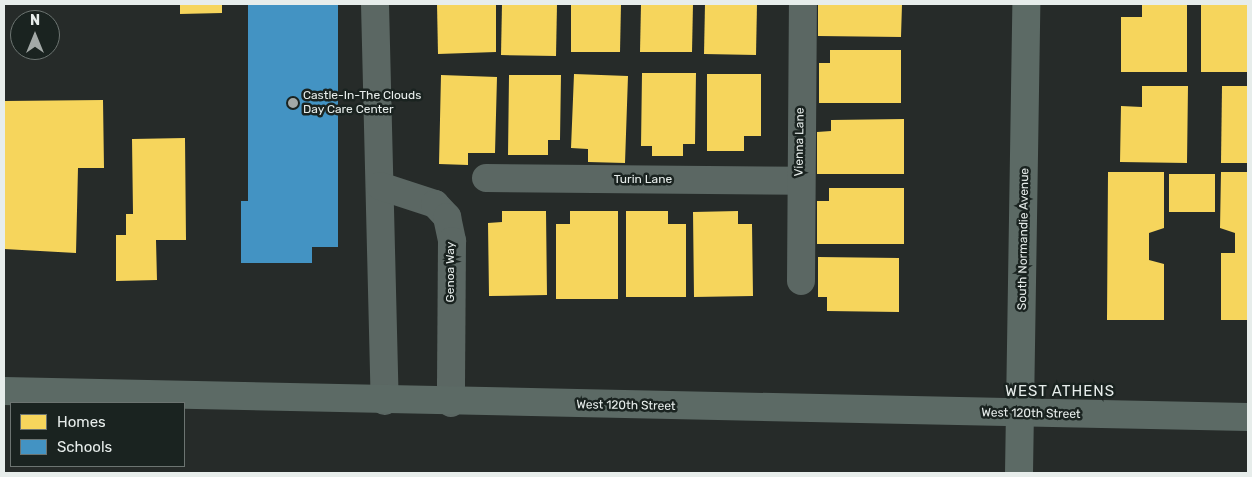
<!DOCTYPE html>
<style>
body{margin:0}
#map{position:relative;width:1252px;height:477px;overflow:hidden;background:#262b29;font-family:Rubik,sans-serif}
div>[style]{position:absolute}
.homes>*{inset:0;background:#f6d55c}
.schools>*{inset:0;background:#4393c3}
.street>*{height:28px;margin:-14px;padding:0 14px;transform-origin:14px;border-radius:14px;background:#5b6763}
.secondary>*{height:28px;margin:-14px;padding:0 14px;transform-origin:14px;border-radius:14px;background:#5c6a65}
.dots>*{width:14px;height:14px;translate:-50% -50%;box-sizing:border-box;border:2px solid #1a2320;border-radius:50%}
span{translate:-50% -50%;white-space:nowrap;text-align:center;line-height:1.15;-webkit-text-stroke:5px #1a2320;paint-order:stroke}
.poi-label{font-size:12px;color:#e7edeb}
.left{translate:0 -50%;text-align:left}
.street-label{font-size:12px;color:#e7edeb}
.quarter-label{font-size:15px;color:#e7edeb;letter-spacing:1px}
.frame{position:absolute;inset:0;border:5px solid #e7edeb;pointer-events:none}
.legend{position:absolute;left:10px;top:402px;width:175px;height:65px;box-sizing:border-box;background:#1a2320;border:1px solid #6c7471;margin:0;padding:6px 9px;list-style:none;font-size:15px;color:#e7edeb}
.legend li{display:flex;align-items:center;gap:10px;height:25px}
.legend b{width:25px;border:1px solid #6c7471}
.north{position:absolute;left:10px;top:10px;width:50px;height:50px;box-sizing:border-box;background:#1a2320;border:1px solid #6c7471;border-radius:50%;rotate:0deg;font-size:14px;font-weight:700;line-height:20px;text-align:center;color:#e7edeb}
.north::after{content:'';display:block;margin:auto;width:18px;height:22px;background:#a3a9a7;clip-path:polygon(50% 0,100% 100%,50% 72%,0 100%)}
</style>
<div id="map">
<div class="homes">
<i style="clip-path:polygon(180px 4px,222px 4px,222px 13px,180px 14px)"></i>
<i style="clip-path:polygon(437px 4px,496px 4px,496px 52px,438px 54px)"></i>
<i style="clip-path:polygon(502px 4px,557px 4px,556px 56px,501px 55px)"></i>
<i style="clip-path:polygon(571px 4px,621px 4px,620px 52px,571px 52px)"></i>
<i style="clip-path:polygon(641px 4px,693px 4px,692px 52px,640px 52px)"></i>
<i style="clip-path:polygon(705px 4px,757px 4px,756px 55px,704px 54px)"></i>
<i style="clip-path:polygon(818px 4px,902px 4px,901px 37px,818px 36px)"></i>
<i style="clip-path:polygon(1142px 4px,1187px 4px,1187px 72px,1121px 72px,1121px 17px,1142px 17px)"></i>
<i style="clip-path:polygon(1201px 5px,1248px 5px,1248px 72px,1201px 72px)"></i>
<i style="clip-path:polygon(830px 50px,901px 50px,901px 103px,819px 103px,819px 63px,830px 63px)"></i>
<i style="clip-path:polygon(642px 73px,696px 73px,695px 144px,683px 144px,683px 156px,652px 156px,652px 146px,641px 146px)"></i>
<i style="clip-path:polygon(574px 74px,628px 76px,625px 163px,588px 162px,588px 149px,571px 148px)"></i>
<i style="clip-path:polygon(707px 74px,761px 74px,761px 136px,744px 136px,744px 151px,707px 151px)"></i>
<i style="clip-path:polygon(441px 75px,497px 77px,495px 153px,468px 153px,468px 165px,439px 164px)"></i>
<i style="clip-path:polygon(509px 75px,561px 75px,560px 140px,548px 140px,548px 155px,508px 155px)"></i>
<i style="clip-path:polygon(1142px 86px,1188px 86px,1187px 163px,1120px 162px,1121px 106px,1142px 107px)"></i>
<i style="clip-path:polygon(1222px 86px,1248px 86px,1248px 163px,1221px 163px)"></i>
<i style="clip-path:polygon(103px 100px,104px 168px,78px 168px,76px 253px,4px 249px,4px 101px)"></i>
<i style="clip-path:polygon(904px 119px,904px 174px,817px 174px,817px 132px,831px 131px,831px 120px)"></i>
<i style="clip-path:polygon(185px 138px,186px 240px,156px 240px,157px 280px,116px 281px,116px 235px,126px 235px,126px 214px,133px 214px,132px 139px)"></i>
<i style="clip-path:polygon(1108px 172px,1164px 172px,1164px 228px,1149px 233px,1149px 260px,1164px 264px,1164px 320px,1107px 320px)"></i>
<i style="clip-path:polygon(1221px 172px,1248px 172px,1248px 320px,1221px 320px,1221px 253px,1235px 253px,1235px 233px,1220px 228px)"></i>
<i style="clip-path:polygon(1169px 174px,1215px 174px,1215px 212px,1169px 212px)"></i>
<i style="clip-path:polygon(829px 188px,904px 188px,904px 244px,817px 244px,817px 201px,829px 201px)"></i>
<i style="clip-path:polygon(502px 211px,546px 211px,547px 295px,489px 296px,488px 223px,502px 222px)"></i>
<i style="clip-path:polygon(570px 211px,618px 211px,618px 299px,556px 299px,556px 224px,570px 224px)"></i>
<i style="clip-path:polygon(626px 211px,668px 211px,668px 224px,686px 224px,686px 297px,626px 297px)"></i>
<i style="clip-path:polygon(738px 211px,738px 224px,752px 224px,753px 296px,694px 297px,693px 212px)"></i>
<i style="clip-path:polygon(818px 257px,899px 258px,899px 312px,827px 311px,827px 297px,818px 297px)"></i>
</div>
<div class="schools">
<i style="clip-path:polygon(338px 4px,338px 247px,312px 247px,312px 263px,241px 263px,241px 201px,248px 201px,248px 5px)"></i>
</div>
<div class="street">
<i style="left:375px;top:4px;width:397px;rotate:88.6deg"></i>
<i style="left:486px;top:178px;width:314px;rotate:0.5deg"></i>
<i style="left:380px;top:186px;width:58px;rotate:18.1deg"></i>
<i style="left:435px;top:204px;width:18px;rotate:47deg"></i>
<i style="left:447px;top:217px;width:25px;rotate:78deg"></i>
<i style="left:452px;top:241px;width:162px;rotate:90.4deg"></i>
<i style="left:801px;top:281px;width:277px;rotate:-89.6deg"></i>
</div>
<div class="secondary">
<i style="left:4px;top:391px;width:1244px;rotate:1.2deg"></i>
<i style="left:1019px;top:473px;width:469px;rotate:-89.1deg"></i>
</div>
<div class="dots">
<i style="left:293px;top:103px;background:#a3a9a7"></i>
</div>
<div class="poi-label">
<span class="left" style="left:303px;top:103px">Castle-In-The Clouds<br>Day Care Center</span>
</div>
<div class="street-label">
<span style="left:800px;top:142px;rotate:-89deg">Vienna Lane</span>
<span style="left:643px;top:180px">Turin Lane</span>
<span style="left:1024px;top:239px;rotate:-89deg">South Normandie Avenue</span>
<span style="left:451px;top:272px;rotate:-90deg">Genoa Way</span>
<span style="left:626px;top:406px;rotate:1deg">West 120th Street</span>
<span style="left:1031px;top:414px;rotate:1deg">West 120th Street</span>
</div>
<div class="quarter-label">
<span style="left:1060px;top:392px">WEST ATHENS</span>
</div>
<div class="frame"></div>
<ul class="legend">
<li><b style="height:14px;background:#f6d55c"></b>Homes</li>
<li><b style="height:14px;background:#4393c3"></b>Schools</li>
</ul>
<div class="north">N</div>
</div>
